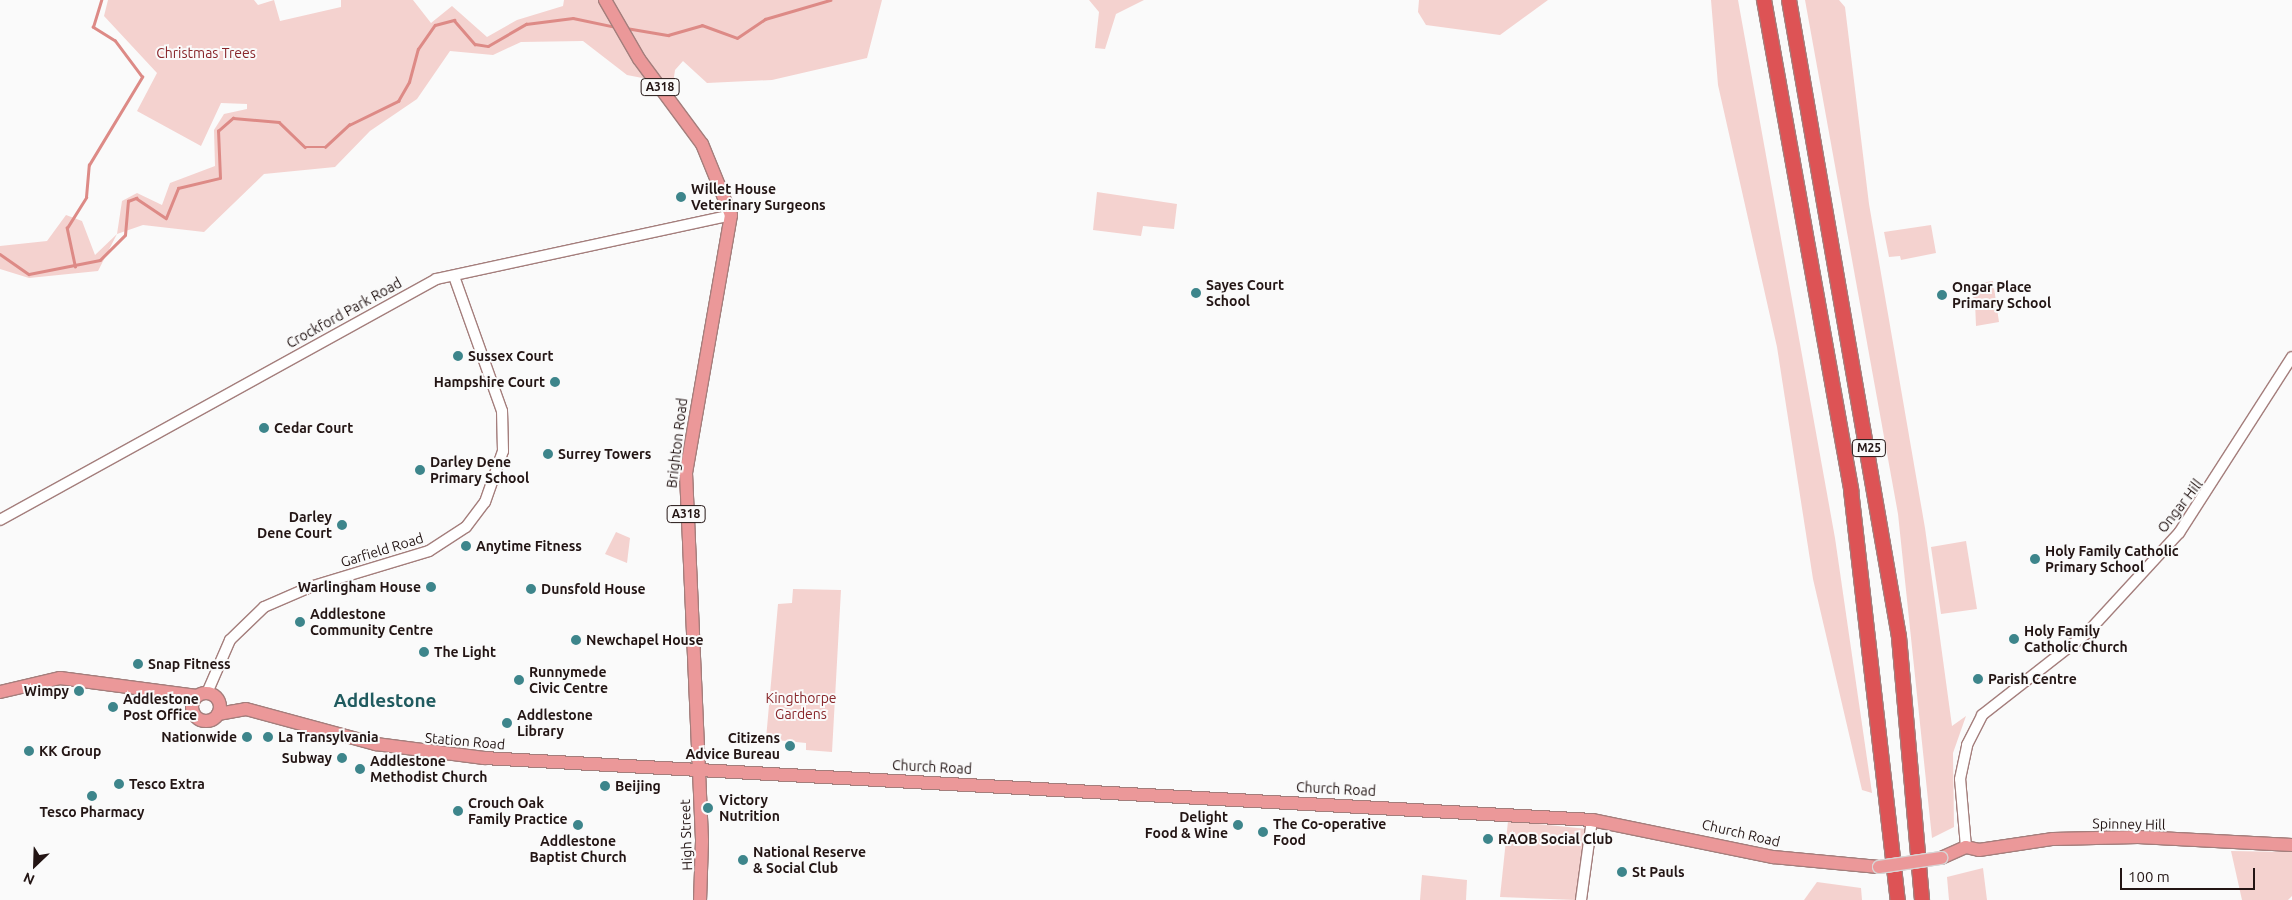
<!DOCTYPE html>
<style>
body{margin:0}
#map{position:relative;width:2292px;height:900px;overflow:hidden;background:#fafafa;font-family:Ubuntu,sans-serif}
div>[style]{position:absolute}
.green>*{inset:0;background:#f4d2cf}
.stream>*{height:2.5px;margin:-1.25px;padding:0 1.25px;transform-origin:1.25px;border-radius:1.25px;background:#dd8a86}
.roads{filter:drop-shadow(1px 0 #a47e7c) drop-shadow(-1px 0 #a47e7c) drop-shadow(0 1px #a47e7c) drop-shadow(0 -1px #a47e7c)}
.minor>*{height:10px;margin:-5px;padding:0 5px;transform-origin:5px;border-radius:5px;background:#fff}
.major>*{height:12px;margin:-6px;padding:0 6px;transform-origin:6px;border-radius:6px;background:#eb9899}
.major>.ring{margin:-6px;padding:0;box-sizing:content-box;background:none;border:12px solid #eb9899;border-radius:50%}
.highway>*{height:14px;margin:-7px;padding:0 7px;transform-origin:7px;border-radius:7px;background:#dd5355}
.bridges{filter:drop-shadow(1px 0 #d7d5d5) drop-shadow(-1px 0 #d7d5d5) drop-shadow(0 1px #d7d5d5) drop-shadow(0 -1px #d7d5d5)}
.major-bridge>*{height:12px;margin:-6px;padding:0 6px;transform-origin:6px;border-radius:6px;background:#eb9899}
.dots>*{width:14px;height:14px;translate:-50% -50%;box-sizing:border-box;border:2px solid #fafafa;border-radius:50%}
span{translate:-50% -50%;white-space:nowrap;text-align:center;line-height:1.15;-webkit-text-stroke:4px #fafafa;paint-order:stroke}
.shield-label span{padding:1px 4px;background:#fafafa;border:1px solid;border-radius:4px;-webkit-text-stroke-width:0}
.shield-label{font-size:12px;color:#231514;font-weight:700}
.park-label{font-size:14px;color:#88262a}
.poi-label{font-size:14px;color:#231514;font-weight:700}
.left{translate:0 -50%;text-align:left}
.right{translate:-100% -50%;text-align:right}
.street-label{font-size:14px;color:#231514}
.district-label{font-size:19px;color:#205b5f;font-weight:700}
.north{position:absolute;left:10px;top:840px;width:50px;height:50px;-webkit-text-stroke:4px #fafafa;paint-order:stroke;rotate:204deg;font-size:14px;font-weight:700;line-height:20px;text-align:center;color:#231514}
.north::after{content:'';display:block;margin:auto;width:18px;height:22px;background:#231514;clip-path:polygon(50% 0,100% 100%,50% 72%,0 100%)}
.scale{position:absolute;left:2120px;top:868px;width:135px;height:22px;box-sizing:border-box;border:2px solid #231514;border-top:0;padding-left:6px;font-size:15px;line-height:18px;white-space:nowrap;color:#231514;-webkit-text-stroke:4px #fafafa;paint-order:stroke}
</style>
<div id="map">
<div class="green">
<i style="clip-path:polygon(108px 0,254px 0,258px 5px,274px 0,280px 21px,341px 7px,341px 0,413px 0,431px 23px,452px 6px,487px 37px,517px 20px,563px 6px,564px 0,882px 0,867px 58px,772px 80px,707px 83px,683px 61px,675px 70px,673px 84px,627px 75px,583px 41px,521px 42px,493px 55px,450px 51px,417px 99px,370px 131px,335px 167px,264px 174px,204px 232px,143px 225px,117px 234px,98px 271px,29px 278px,0 269px,0 246px,47px 241px,66px 215px,82px 221px,95px 255px,117px 234px,122px 201px,137px 193px,162px 205px,170px 183px,215px 166px,214px 130px,224px 114px,247px 109px,247px 104px,221px 103px,201px 146px,137px 111px,157px 73px,104px 16px)"></i>
<i style="clip-path:polygon(1089px 0,1144px 0,1116px 14px,1105px 49px,1095px 48px,1099px 12px)"></i>
<i style="clip-path:polygon(1419px 0,1548px 0,1500px 35px,1426px 25px,1418px 12px)"></i>
<i style="clip-path:polygon(1711px 0,1738px 0,1835px 538px,1872px 793px,1862px 790px,1813px 579px,1777px 347px,1718px 85px)"></i>
<i style="clip-path:polygon(1805px 0,1839px 0,1845px 7px,1869px 204px,1925px 528px,1952px 726px,1966px 716px,1953px 753px,1954px 827px,1932px 838px,1898px 514px)"></i>
<i style="clip-path:polygon(1097px 192px,1177px 204px,1174px 229px,1143px 226px,1141px 236px,1093px 230px)"></i>
<i style="clip-path:polygon(1931px 225px,1936px 253px,1901px 260px,1900px 256px,1889px 257px,1884px 232px)"></i>
<i style="clip-path:polygon(1993px 281px,1999px 322px,1976px 326px,1975px 302px,1969px 285px)"></i>
<i style="clip-path:polygon(616px 532px,630px 538px,627px 563px,605px 554px)"></i>
<i style="clip-path:polygon(1966px 541px,1977px 609px,1941px 614px,1931px 547px)"></i>
<i style="clip-path:polygon(793px 589px,841px 590px,832px 752px,806px 750px,806px 743px,766px 739px,778px 604px,792px 603px)"></i>
<i style="clip-path:polygon(1508px 821px,1587px 829px,1576px 900px,1500px 897px)"></i>
<i style="clip-path:polygon(2231px 851px,2292px 852px,2292px 896px,2288px 900px,2242px 900px)"></i>
<i style="clip-path:polygon(1983px 868px,1987px 900px,1949px 900px,1947px 877px)"></i>
<i style="clip-path:polygon(1422px 875px,1467px 880px,1466px 900px,1420px 900px)"></i>
<i style="clip-path:polygon(1817px 882px,1861px 888px,1862px 900px,1804px 900px)"></i>
</div>
<div class="stream">
<i style="left:626px;top:28px;width:43px;rotate:9.5deg"></i>
<i style="left:668px;top:35px;width:35px;rotate:-16deg"></i>
<i style="left:702px;top:25px;width:37px;rotate:20deg"></i>
<i style="left:737px;top:38px;width:34px;rotate:-34deg"></i>
<i style="left:765px;top:19px;width:68px;rotate:-16.3deg"></i>
<i style="left:0;top:254px;width:35px;rotate:35deg"></i>
<i style="left:29px;top:274px;width:72px;rotate:-11.2deg"></i>
<i style="left:100px;top:260px;width:35px;rotate:-45deg"></i>
<i style="left:125px;top:235px;width:34px;rotate:-85deg"></i>
<i style="left:128px;top:201px;width:9px;rotate:-21deg"></i>
<i style="left:136px;top:198px;width:36px;rotate:34deg"></i>
<i style="left:166px;top:218px;width:32px;rotate:-68deg"></i>
<i style="left:178px;top:188px;width:43px;rotate:-13.4deg"></i>
<i style="left:220px;top:178px;width:47px;rotate:-92.4deg"></i>
<i style="left:218px;top:131px;width:20px;rotate:-41deg"></i>
<i style="left:233px;top:118px;width:46px;rotate:5deg"></i>
<i style="left:279px;top:122px;width:36px;rotate:44deg"></i>
<i style="left:305px;top:147px;width:20px"></i>
<i style="left:325px;top:147px;width:33px;rotate:-43deg"></i>
<i style="left:349px;top:125px;width:55px;rotate:-26.1deg"></i>
<i style="left:398px;top:101px;width:22px;rotate:-60deg"></i>
<i style="left:409px;top:82px;width:34px;rotate:-75deg"></i>
<i style="left:418px;top:49px;width:29px;rotate:-55deg"></i>
<i style="left:435px;top:25px;width:20px;rotate:-15deg"></i>
<i style="left:454px;top:20px;width:32px;rotate:49deg"></i>
<i style="left:475px;top:44px;width:13px;rotate:9deg"></i>
<i style="left:488px;top:46px;width:44px;rotate:-30.1deg"></i>
<i style="left:526px;top:24px;width:47px;rotate:-7.3deg"></i>
<i style="left:573px;top:18px;width:44px;rotate:11.8deg"></i>
<i style="left:75px;top:267px;width:40px;rotate:-102deg"></i>
<i style="left:67px;top:228px;width:36px;rotate:-58deg"></i>
<i style="left:86px;top:197px;width:32px;rotate:-85deg"></i>
<i style="left:89px;top:165px;width:103px;rotate:-58.9deg"></i>
<i style="left:142px;top:77px;width:45px;rotate:-126.9deg"></i>
<i style="left:115px;top:41px;width:26px;rotate:-148deg"></i>
<i style="left:93px;top:27px;width:28px;rotate:-73deg"></i>
</div>
<div class="roads">
<div class="minor">
<i style="left:0;top:520px;width:498px;rotate:-28.9deg"></i>
<i style="left:436px;top:279px;width:302px;rotate:-12.2deg"></i>
<i style="left:207px;top:693px;width:58px;rotate:-66.5deg"></i>
<i style="left:230px;top:640px;width:47px;rotate:-44.1deg"></i>
<i style="left:264px;top:607px;width:50px;rotate:-23.5deg"></i>
<i style="left:310px;top:587px;width:124px;rotate:-16.8deg"></i>
<i style="left:429px;top:551px;width:44px;rotate:-33deg"></i>
<i style="left:466px;top:527px;width:31px;rotate:-53deg"></i>
<i style="left:485px;top:502px;width:54px;rotate:-70.6deg"></i>
<i style="left:503px;top:451px;width:40px;rotate:-91.4deg"></i>
<i style="left:502px;top:411px;width:140px;rotate:-109.6deg"></i>
<i style="left:1966px;top:847px;width:68px;rotate:-95deg"></i>
<i style="left:1960px;top:779px;width:35px;rotate:-78deg"></i>
<i style="left:1967px;top:745px;width:34px;rotate:-63deg"></i>
<i style="left:1982px;top:715px;width:133px;rotate:-38deg"></i>
<i style="left:2087px;top:633px;width:136px;rotate:-47.4deg"></i>
<i style="left:2179px;top:533px;width:209px;rotate:-57.3deg"></i>
<i style="left:1581px;top:900px;width:81px;rotate:-82.2deg"></i>
</div>
<div class="major">
<i style="left:605px;top:0;width:68px;rotate:60deg"></i>
<i style="left:639px;top:59px;width:106px;rotate:53.5deg"></i>
<i style="left:702px;top:144px;width:77px;rotate:67.8deg"></i>
<i style="left:731px;top:215px;width:262px;rotate:99.9deg"></i>
<i style="left:686px;top:473px;width:368px;rotate:87.5deg"></i>
<i style="left:702px;top:841px;width:59px;rotate:91.9deg"></i>
<i style="left:0;top:692px;width:62px;rotate:-13.1deg"></i>
<i style="left:60px;top:678px;width:138px;rotate:7.5deg"></i>
<i class="ring" style="left:192px;top:693px;width:16px;height:16px"></i>
<i style="left:218px;top:714px;width:28px;rotate:-10deg"></i>
<i style="left:246px;top:709px;width:135px;rotate:15.1deg"></i>
<i style="left:376px;top:744px;width:109px;rotate:7.4deg"></i>
<i style="left:484px;top:758px;width:1110px;rotate:3.2deg"></i>
<i style="left:1592px;top:820px;width:185px;rotate:11.6deg"></i>
<i style="left:1773px;top:857px;width:106px;rotate:5.4deg"></i>
<i style="left:1941px;top:858px;width:27px;rotate:-24deg"></i>
<i style="left:1966px;top:847px;width:13px;rotate:13deg"></i>
<i style="left:1979px;top:850px;width:75px;rotate:-8.5deg"></i>
<i style="left:2053px;top:839px;width:85px;rotate:-1.3deg"></i>
<i style="left:2138px;top:837px;width:154px;rotate:3deg"></i>
</div>
<div class="highway">
<i style="left:1764px;top:0;width:498px;rotate:79.9deg"></i>
<i style="left:1851px;top:490px;width:413px;rotate:83.5deg"></i>
<i style="left:1789px;top:0;width:646px;rotate:80.2deg"></i>
<i style="left:1899px;top:637px;width:264px;rotate:85deg"></i>
</div>
</div>
<div class="bridges">
<div class="major-bridge">
<i style="left:1879px;top:867px;width:63px;rotate:-8.3deg"></i>
</div>
</div>
<div class="dots">
<i style="left:681px;top:197px;background:#3d858b"></i>
<i style="left:1196px;top:293px;background:#3d858b"></i>
<i style="left:1942px;top:295px;background:#3d858b"></i>
<i style="left:458px;top:356px;background:#3d858b"></i>
<i style="left:555px;top:382px;background:#3d858b"></i>
<i style="left:264px;top:428px;background:#3d858b"></i>
<i style="left:548px;top:454px;background:#3d858b"></i>
<i style="left:420px;top:470px;background:#3d858b"></i>
<i style="left:342px;top:525px;background:#3d858b"></i>
<i style="left:466px;top:546px;background:#3d858b"></i>
<i style="left:2035px;top:559px;background:#3d858b"></i>
<i style="left:431px;top:587px;background:#3d858b"></i>
<i style="left:531px;top:589px;background:#3d858b"></i>
<i style="left:300px;top:622px;background:#3d858b"></i>
<i style="left:2014px;top:639px;background:#3d858b"></i>
<i style="left:576px;top:640px;background:#3d858b"></i>
<i style="left:424px;top:652px;background:#3d858b"></i>
<i style="left:138px;top:664px;background:#3d858b"></i>
<i style="left:1978px;top:679px;background:#3d858b"></i>
<i style="left:519px;top:680px;background:#3d858b"></i>
<i style="left:79px;top:691px;background:#3d858b"></i>
<i style="left:113px;top:707px;background:#3d858b"></i>
<i style="left:507px;top:723px;background:#3d858b"></i>
<i style="left:247px;top:737px;background:#3d858b"></i>
<i style="left:268px;top:737px;background:#3d858b"></i>
<i style="left:790px;top:746px;background:#3d858b"></i>
<i style="left:29px;top:751px;background:#3d858b"></i>
<i style="left:342px;top:758px;background:#3d858b"></i>
<i style="left:360px;top:769px;background:#3d858b"></i>
<i style="left:119px;top:784px;background:#3d858b"></i>
<i style="left:605px;top:786px;background:#3d858b"></i>
<i style="left:92px;top:796px;background:#3d858b"></i>
<i style="left:708px;top:808px;background:#3d858b"></i>
<i style="left:458px;top:811px;background:#3d858b"></i>
<i style="left:578px;top:825px;background:#3d858b"></i>
<i style="left:1238px;top:825px;background:#3d858b"></i>
<i style="left:1263px;top:832px;background:#3d858b"></i>
<i style="left:1488px;top:839px;background:#3d858b"></i>
<i style="left:743px;top:860px;background:#3d858b"></i>
<i style="left:1622px;top:872px;background:#3d858b"></i>
</div>
<div class="shield-label">
<span style="left:660px;top:87px">A318</span>
<span style="left:1869px;top:448px">M25</span>
<span style="left:686px;top:514px">A318</span>
</div>
<div class="park-label">
<span style="left:206px;top:53px">Christmas Trees</span>
<span style="left:801px;top:706px">Kingthorpe<br>Gardens</span>
</div>
<div class="poi-label">
<span class="left" style="left:691px;top:197px">Willet House<br>Veterinary Surgeons</span>
<span class="left" style="left:1206px;top:293px">Sayes Court<br>School</span>
<span class="left" style="left:1952px;top:295px">Ongar Place<br>Primary School</span>
<span class="left" style="left:468px;top:356px">Sussex Court</span>
<span class="right" style="left:545px;top:382px">Hampshire Court</span>
<span class="left" style="left:274px;top:428px">Cedar Court</span>
<span class="left" style="left:558px;top:454px">Surrey Towers</span>
<span class="left" style="left:430px;top:470px">Darley Dene<br>Primary School</span>
<span class="right" style="left:332px;top:525px">Darley<br>Dene Court</span>
<span class="left" style="left:476px;top:546px">Anytime Fitness</span>
<span class="left" style="left:2045px;top:559px">Holy Family Catholic<br>Primary School</span>
<span class="right" style="left:421px;top:587px">Warlingham House</span>
<span class="left" style="left:541px;top:589px">Dunsfold House</span>
<span class="left" style="left:310px;top:622px">Addlestone<br>Community Centre</span>
<span class="left" style="left:2024px;top:639px">Holy Family<br>Catholic Church</span>
<span class="left" style="left:586px;top:640px">Newchapel House</span>
<span class="left" style="left:434px;top:652px">The Light</span>
<span class="left" style="left:148px;top:664px">Snap Fitness</span>
<span class="left" style="left:529px;top:680px">Runnymede<br>Civic Centre</span>
<span class="left" style="left:1988px;top:679px">Parish Centre</span>
<span class="right" style="left:69px;top:691px">Wimpy</span>
<span class="left" style="left:123px;top:707px">Addlestone<br>Post Office</span>
<span class="left" style="left:517px;top:723px">Addlestone<br>Library</span>
<span class="right" style="left:237px;top:737px">Nationwide</span>
<span class="left" style="left:278px;top:737px">La Transylvania</span>
<span class="right" style="left:780px;top:746px">Citizens<br>Advice Bureau</span>
<span class="left" style="left:39px;top:751px">KK Group</span>
<span class="right" style="left:332px;top:758px">Subway</span>
<span class="left" style="left:370px;top:769px">Addlestone<br>Methodist Church</span>
<span class="left" style="left:129px;top:784px">Tesco Extra</span>
<span class="left" style="left:615px;top:786px">Beijing</span>
<span class="left" style="left:719px;top:808px">Victory<br>Nutrition</span>
<span class="left" style="left:468px;top:811px">Crouch Oak<br>Family Practice</span>
<span style="left:92px;top:812px">Tesco Pharmacy</span>
<span class="right" style="left:1228px;top:825px">Delight<br>Food &amp; Wine</span>
<span class="left" style="left:1273px;top:832px">The Co-operative<br>Food</span>
<span class="left" style="left:1498px;top:839px">RAOB Social Club</span>
<span style="left:578px;top:849px">Addlestone<br>Baptist Church</span>
<span class="left" style="left:753px;top:860px">National Reserve<br>&amp; Social Club</span>
<span class="left" style="left:1632px;top:872px">St Pauls</span>
</div>
<div class="street-label">
<span style="left:344px;top:313px;rotate:-29deg">Crockford Park Road</span>
<span style="left:677px;top:443px;rotate:-83deg">Brighton Road</span>
<span style="left:2180px;top:506px;rotate:-52deg">Ongar Hill</span>
<span style="left:382px;top:550px;rotate:-17deg">Garfield Road</span>
<span style="left:465px;top:741px;rotate:5deg">Station Road</span>
<span style="left:932px;top:767px;rotate:3deg">Church Road</span>
<span style="left:1336px;top:789px;rotate:3deg">Church Road</span>
<span style="left:2129px;top:824px;rotate:1deg">Spinney Hill</span>
<span style="left:1741px;top:833px;rotate:13deg">Church Road</span>
<span style="left:686px;top:835px;rotate:-92deg">High Street</span>
</div>
<div class="district-label">
<span style="left:385px;top:701px">Addlestone</span>
</div>
<div class="north">N</div>
<div class="scale">100 m</div>
</div>
